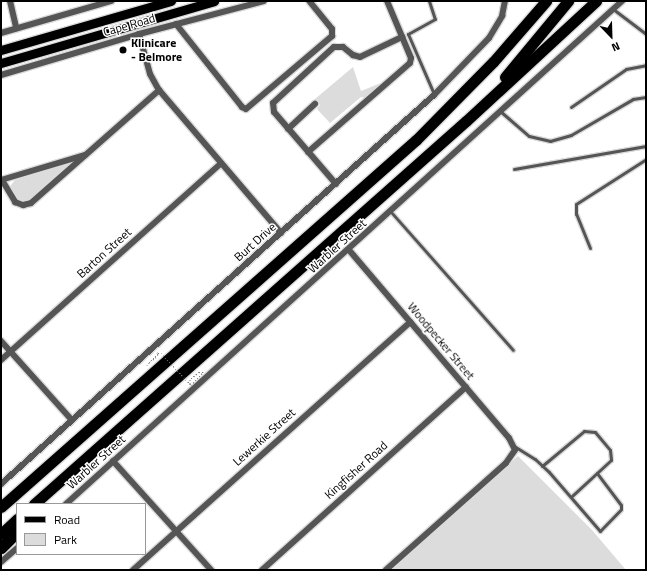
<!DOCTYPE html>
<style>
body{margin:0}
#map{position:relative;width:647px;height:571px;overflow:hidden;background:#fff;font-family:"Titillium Web",sans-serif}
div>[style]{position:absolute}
.green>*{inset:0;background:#dcdcdc}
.path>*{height:1px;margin-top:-0.5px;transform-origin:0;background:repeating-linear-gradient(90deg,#777 0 1px,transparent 0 3px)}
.roads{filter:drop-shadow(1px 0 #dbdbdb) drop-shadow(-1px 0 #dbdbdb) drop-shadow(0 1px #dbdbdb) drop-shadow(0 -1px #dbdbdb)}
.service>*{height:3px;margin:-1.5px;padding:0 1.5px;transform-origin:1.5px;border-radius:1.5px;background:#555}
.minor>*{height:6px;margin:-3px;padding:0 3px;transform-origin:3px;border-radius:3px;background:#555}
.primary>*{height:9px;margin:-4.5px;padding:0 4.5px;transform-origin:4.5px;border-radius:4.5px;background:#000}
.motorway>*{height:11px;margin:-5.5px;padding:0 5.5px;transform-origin:5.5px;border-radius:5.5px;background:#000}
.path-bridge>*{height:1px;margin-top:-0.5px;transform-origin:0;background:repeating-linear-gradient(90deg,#777 0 1px,transparent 0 3px)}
.dots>*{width:11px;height:11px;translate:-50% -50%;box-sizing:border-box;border:2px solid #fff;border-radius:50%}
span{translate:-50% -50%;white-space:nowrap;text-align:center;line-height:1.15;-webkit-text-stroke:3px #fff;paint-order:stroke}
.street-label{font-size:12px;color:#000}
.poi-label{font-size:12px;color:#000;font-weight:700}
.left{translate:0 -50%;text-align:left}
.frame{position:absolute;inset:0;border:2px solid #000;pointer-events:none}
.legend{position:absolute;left:16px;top:503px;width:130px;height:52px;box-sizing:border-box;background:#fff;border:1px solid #999;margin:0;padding:5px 7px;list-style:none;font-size:12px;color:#000}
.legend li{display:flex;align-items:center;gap:8px;height:20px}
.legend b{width:20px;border:1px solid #999}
.north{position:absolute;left:591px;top:16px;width:40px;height:40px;-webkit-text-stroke:3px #fff;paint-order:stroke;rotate:157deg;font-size:11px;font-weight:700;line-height:16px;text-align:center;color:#000}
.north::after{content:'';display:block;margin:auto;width:14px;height:18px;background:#000;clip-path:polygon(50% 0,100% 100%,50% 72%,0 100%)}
</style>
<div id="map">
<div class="green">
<i style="clip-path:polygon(353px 67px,361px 91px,386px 81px,365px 98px,361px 97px,330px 123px,317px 109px,320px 105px,315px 99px)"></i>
<i style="clip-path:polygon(71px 163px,31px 200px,20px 201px,11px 191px,11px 185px,15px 180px)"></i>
<i style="clip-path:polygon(518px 456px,592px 530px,626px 570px,392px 570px)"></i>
</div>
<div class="path">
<i style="left:157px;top:352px;width:3px;rotate:72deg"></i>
<i style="left:190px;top:384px;width:5px;rotate:-90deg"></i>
</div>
<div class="roads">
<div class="service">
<i style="left:429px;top:1px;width:19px;rotate:72deg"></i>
<i style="left:435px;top:19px;width:31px;rotate:151deg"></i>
<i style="left:408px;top:34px;width:65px;rotate:66.6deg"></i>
<i style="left:613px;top:9px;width:41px;rotate:37.1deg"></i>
<i style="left:571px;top:107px;width:67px;rotate:-34.6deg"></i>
<i style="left:626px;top:69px;width:20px;rotate:-11deg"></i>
<i style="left:500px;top:111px;width:38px;rotate:41deg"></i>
<i style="left:529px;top:136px;width:22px;rotate:13deg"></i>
<i style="left:550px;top:141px;width:22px;rotate:-16deg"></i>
<i style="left:571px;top:135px;width:72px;rotate:-30.1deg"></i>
<i style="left:633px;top:99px;width:13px;rotate:-9deg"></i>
<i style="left:514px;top:169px;width:134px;rotate:-9.9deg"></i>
<i style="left:391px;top:212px;width:184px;rotate:48.5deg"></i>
<i style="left:590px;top:248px;width:37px;rotate:-112deg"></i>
<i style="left:576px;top:214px;width:10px;rotate:-90deg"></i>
<i style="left:576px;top:204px;width:83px;rotate:-32.7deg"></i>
<i style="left:514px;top:446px;width:25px;rotate:32deg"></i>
<i style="left:535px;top:459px;width:19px;rotate:43deg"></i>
<i style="left:549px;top:472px;width:78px;rotate:49.2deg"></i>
<i style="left:600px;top:531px;width:30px;rotate:-46deg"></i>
<i style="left:621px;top:509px;width:4px;rotate:-90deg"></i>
<i style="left:621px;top:505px;width:40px;rotate:-127deg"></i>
<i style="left:542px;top:466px;width:55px;rotate:-39.8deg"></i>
<i style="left:584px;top:431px;width:11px;rotate:5deg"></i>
<i style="left:595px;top:432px;width:23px;rotate:50deg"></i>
<i style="left:610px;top:450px;width:10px;rotate:84deg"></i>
<i style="left:611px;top:460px;width:53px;rotate:137.3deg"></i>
</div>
<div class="minor">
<i style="left:10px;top:1px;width:28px;rotate:77deg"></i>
<i style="left:176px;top:24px;width:106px;rotate:51.5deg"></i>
<i style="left:242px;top:107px;width:4px;rotate:27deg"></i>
<i style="left:246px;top:109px;width:113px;rotate:-40.3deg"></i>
<i style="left:332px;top:36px;width:7px;rotate:-90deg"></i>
<i style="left:332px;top:29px;width:36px;rotate:-129deg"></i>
<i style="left:1px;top:33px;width:115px;rotate:-16.2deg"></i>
<i style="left:139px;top:34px;width:41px;rotate:74.6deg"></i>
<i style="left:150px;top:74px;width:18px;rotate:61deg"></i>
<i style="left:159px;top:90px;width:188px;rotate:49.5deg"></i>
<i style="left:1px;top:75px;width:144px;rotate:-16.5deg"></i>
<i style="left:139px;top:34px;width:129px;rotate:-14.8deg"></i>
<i style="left:288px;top:129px;width:37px;rotate:-43deg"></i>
<i style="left:308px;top:152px;width:135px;rotate:-41.1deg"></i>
<i style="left:410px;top:63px;width:5px;rotate:-79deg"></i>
<i style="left:411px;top:58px;width:62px;rotate:-112.8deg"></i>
<i style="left:1px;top:180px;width:88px;rotate:-16.6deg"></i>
<i style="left:2px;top:180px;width:26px;rotate:59deg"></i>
<i style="left:15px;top:202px;width:9px;rotate:21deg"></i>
<i style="left:23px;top:205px;width:8px;rotate:-14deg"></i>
<i style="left:31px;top:203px;width:171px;rotate:-41.4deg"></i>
<i style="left:336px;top:184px;width:95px;rotate:-130.7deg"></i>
<i style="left:274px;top:112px;width:9px;rotate:-96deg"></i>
<i style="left:273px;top:103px;width:83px;rotate:-42.6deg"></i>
<i style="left:334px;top:47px;width:9px"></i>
<i style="left:343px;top:47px;width:13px;rotate:39deg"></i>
<i style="left:353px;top:55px;width:7px;rotate:16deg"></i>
<i style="left:360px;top:57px;width:47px;rotate:-25.5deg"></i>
<i style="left:349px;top:250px;width:247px;rotate:49.6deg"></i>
<i style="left:509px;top:438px;width:13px;rotate:63deg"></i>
<i style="left:515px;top:450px;width:16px;rotate:125deg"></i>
<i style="left:506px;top:463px;width:161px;rotate:138.3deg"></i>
<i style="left:1px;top:341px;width:106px;rotate:48.1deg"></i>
<i style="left:1px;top:360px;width:295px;rotate:-41.8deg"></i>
<i style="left:113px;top:461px;width:147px;rotate:48deg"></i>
<i style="left:1px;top:484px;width:582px;rotate:-41.94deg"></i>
<i style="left:434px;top:95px;width:79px;rotate:-46deg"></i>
<i style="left:489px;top:38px;width:26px;rotate:-59deg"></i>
<i style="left:502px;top:16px;width:15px;rotate:-79deg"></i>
<i style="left:66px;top:504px;width:750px;rotate:-42.13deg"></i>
<i style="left:1px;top:562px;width:21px;rotate:-41deg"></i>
<i style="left:133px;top:570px;width:372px;rotate:-41.8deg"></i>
<i style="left:262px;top:570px;width:274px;rotate:-41.9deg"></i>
</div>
<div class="primary">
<i style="left:1px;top:50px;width:177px;rotate:-16.1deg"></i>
<i style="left:1px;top:63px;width:222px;rotate:-16.2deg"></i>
</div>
<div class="motorway">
<i style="left:505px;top:77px;width:99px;rotate:-50.3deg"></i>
<i style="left:34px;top:504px;width:577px;rotate:-41.56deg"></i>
<i style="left:466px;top:121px;width:177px;rotate:-42.7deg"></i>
<i style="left:1px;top:507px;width:554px;rotate:-41.49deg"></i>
<i style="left:416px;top:140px;width:110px;rotate:-45.4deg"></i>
<i style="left:493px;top:62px;width:81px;rotate:-49deg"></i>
<i style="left:1px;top:534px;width:22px;rotate:-43deg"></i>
<i style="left:1px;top:548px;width:23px;rotate:-45deg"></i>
</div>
</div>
<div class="path-bridge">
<i style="left:158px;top:355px;width:15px;rotate:138deg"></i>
<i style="left:147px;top:365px;width:16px;rotate:-47deg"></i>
<i style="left:158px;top:353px;width:3px"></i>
<i style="left:161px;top:353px;width:44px;rotate:46.8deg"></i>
<i style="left:191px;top:385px;width:18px;rotate:-47deg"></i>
<i style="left:203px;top:372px;width:4px;rotate:180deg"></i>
<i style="left:199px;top:372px;width:11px;rotate:142deg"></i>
</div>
<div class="dots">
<i style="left:123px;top:50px;background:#000"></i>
</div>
<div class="street-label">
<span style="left:129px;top:25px;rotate:-16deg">Cape Road</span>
<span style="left:255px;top:242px;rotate:-42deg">Burt Drive</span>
<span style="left:337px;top:246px;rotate:-42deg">Warbler Street</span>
<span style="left:104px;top:253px;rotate:-42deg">Barton Street</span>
<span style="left:441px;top:341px;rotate:50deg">Woodpecker Street</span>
<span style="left:264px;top:437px;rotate:-42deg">Lewerkie Street</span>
<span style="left:96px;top:462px;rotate:-42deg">Warbler Street</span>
<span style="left:356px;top:470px;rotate:-42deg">Kingfisher Road</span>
</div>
<div class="poi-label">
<span class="left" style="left:131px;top:50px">Klinicare<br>- Belmore</span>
</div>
<div class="frame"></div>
<ul class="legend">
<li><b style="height:5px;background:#000"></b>Road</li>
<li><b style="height:11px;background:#dcdcdc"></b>Park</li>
</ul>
<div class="north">N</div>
</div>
